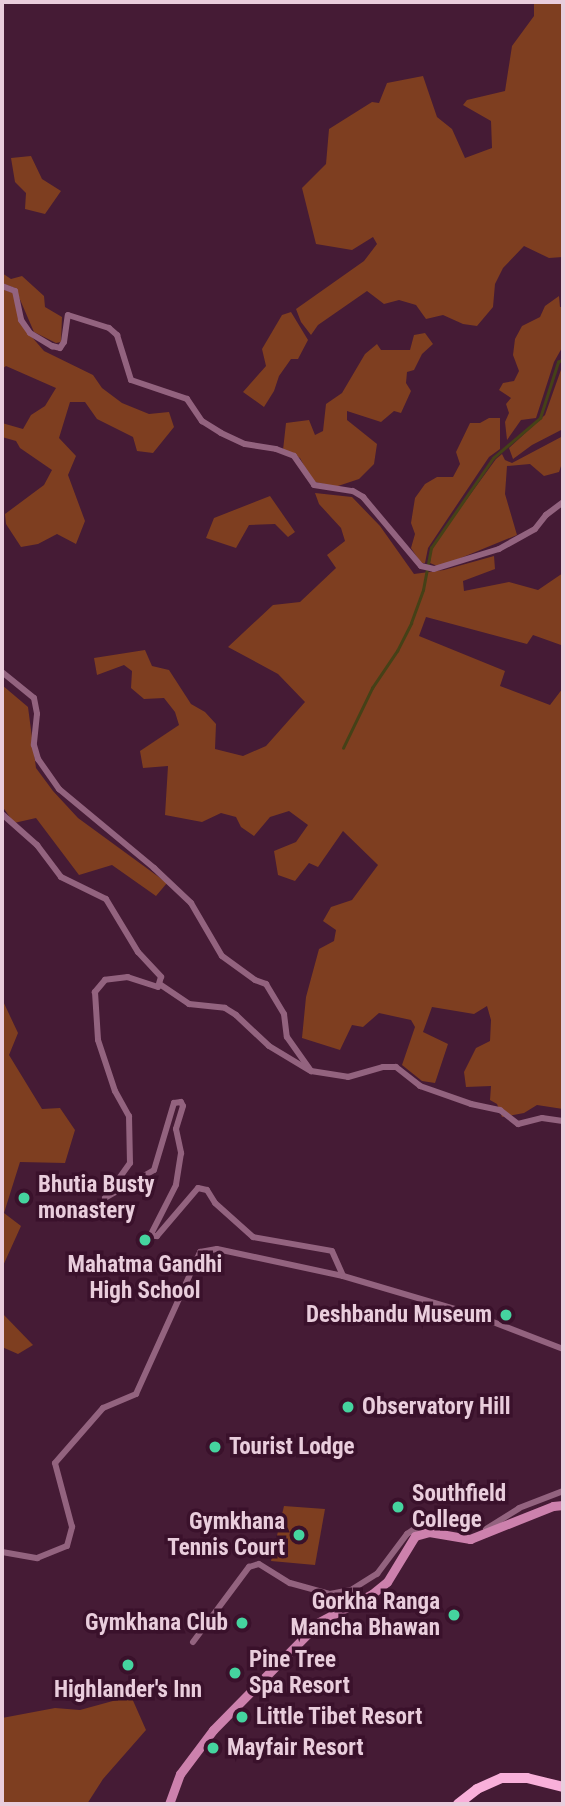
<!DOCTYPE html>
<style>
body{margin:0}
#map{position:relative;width:565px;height:1806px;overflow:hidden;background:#451b35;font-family:"Roboto Condensed",sans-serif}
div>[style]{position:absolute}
.green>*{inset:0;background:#7e3e20}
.stream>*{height:2.5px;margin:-1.25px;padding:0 1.25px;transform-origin:1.25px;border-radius:1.25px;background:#454117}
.minor>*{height:6px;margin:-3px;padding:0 3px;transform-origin:3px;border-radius:3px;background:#93637f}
.secondary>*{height:9px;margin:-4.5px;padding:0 4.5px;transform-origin:4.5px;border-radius:4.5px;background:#cd81ad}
.trunk>*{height:10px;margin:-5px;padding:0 5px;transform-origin:5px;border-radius:5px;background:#f9b0da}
.dots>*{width:19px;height:19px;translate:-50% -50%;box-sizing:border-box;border:4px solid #3a112b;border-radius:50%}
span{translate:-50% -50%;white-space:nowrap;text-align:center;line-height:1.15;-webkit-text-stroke:7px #3a112b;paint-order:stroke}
.poi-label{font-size:23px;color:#e9cddc;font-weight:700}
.left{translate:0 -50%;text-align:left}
.right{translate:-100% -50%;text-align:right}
.frame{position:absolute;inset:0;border:4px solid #e9cddc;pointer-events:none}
</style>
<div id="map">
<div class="green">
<i style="clip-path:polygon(534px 2px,563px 2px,563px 257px,549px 258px,524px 246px,503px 268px,495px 284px,493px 307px,477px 326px,463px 324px,443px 315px,426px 319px,416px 305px,399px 300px,384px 304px,367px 291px,318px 325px,311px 335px,301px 322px,296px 309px,364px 261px,377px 244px,373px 237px,352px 250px,316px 244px,302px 188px,326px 164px,329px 129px,372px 102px,379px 103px,387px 83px,423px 76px,437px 117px,452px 129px,465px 158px,492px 148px,491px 121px,463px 105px,467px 100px,505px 91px,512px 46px,534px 16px)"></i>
<i style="clip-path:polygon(31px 156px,42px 179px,61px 191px,45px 214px,25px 209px,26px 193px,15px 182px,11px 158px)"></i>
<i style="clip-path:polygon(2px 273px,11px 279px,22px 276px,44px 296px,45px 307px,62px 317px,61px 342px,56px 343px,34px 332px,15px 288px,2px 283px)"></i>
<i style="clip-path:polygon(2px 289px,13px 293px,31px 336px,44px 351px,93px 375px,102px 388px,122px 403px,149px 414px,169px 412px,174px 427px,153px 453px,137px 451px,133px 437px,97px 419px,85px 402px,70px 402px,59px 438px,76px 456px,68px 475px,85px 521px,76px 544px,57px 534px,38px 544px,21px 547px,6px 524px,5px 514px,44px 485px,52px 470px,20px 448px,16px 441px,2px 437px,2px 423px,23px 429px,31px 415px,45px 406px,56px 388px,6px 366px,2px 369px)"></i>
<i style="clip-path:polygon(559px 296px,560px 307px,563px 307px,563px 346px,554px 362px,536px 418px,521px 420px,507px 440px,505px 422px,509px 413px,506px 404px,511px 398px,499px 390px,503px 383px,514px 381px,519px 371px,513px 355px,515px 339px,522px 326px,540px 317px,545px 306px)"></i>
<i style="clip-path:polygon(291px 312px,308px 340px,298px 359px,291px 359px,279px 376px,274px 391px,264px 407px,243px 392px,266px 366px,262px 349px,282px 315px)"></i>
<i style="clip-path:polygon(425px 333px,433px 344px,422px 354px,414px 370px,407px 372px,406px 383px,411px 391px,401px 413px,394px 411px,381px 422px,347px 411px,347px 420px,377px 444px,374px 464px,359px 479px,335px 487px,312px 481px,300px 458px,283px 450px,286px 423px,309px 420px,315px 435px,323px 431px,326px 404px,342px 393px,365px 354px,377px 344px,381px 350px,410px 350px,414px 335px)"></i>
<i style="clip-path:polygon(563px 364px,563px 429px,532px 445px,513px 459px,509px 448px,545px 415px)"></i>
<i style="clip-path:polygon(489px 418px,500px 418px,500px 449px,489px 457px,448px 518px,428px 548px,425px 563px,421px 563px,411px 548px,415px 534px,411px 523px,415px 498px,425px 484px,437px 477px,453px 477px,460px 464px,456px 452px,470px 423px,480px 423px)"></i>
<i style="clip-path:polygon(563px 436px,563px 460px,559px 472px,544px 476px,530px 464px,507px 466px,505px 494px,517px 535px,451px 562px,437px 566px,430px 563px,432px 547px,496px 459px,502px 454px,505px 460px,512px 463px)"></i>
<i style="clip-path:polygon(315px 493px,352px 497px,380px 526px,414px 574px,444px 570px,494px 556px,495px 569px,463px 581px,464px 591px,509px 582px,538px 590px,563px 573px,561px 645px,533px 635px,527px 644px,426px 617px,419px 636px,505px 671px,500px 686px,550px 705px,563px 688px,563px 1109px,537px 1105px,524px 1113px,502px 1117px,497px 1104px,490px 1100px,491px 1086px,466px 1087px,464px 1072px,476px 1048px,490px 1041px,491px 1020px,487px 1006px,474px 1014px,432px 1007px,423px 1032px,448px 1044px,435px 1083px,422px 1081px,402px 1065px,415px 1027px,411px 1020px,379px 1013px,363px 1027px,352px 1025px,340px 1050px,302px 1038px,306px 997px,319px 949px,334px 941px,336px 930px,323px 921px,331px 907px,352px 900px,378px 865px,343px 831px,318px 867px,309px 863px,295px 881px,278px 875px,274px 851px,296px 842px,308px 825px,289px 811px,270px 817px,254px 836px,241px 827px,236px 817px,221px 813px,202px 822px,165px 815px,168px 766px,143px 768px,140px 751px,179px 725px,175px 712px,164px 698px,144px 699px,131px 688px,132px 671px,124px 665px,97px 675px,94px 658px,145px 650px,152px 666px,169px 670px,191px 704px,205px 712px,216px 724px,215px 749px,243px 756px,266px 746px,305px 702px,278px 674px,228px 647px,273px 605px,300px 602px,336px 568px,327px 555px,345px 541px,341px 528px,319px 504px)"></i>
<i style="clip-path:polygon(270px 496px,295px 532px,288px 537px,275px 524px,249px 525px,236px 548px,206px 538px,214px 518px)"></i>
<i style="clip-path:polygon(2px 685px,28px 707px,36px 768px,53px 791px,78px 818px,167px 883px,156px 896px,112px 865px,79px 875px,36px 818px,14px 823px,2px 806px)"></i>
<i style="clip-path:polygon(2px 999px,18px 1033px,9px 1055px,42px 1109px,60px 1108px,75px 1130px,65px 1163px,20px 1162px,4px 1213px,21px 1226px,2px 1268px)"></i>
<i style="clip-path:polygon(2px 1313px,3px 1314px,33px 1345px,18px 1354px,2px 1347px)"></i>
<i style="clip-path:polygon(284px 1506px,325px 1509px,315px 1565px,271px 1561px)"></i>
<i style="clip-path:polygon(131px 1696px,146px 1730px,103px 1779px,87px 1804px,2px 1804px,2px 1718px,55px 1708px,80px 1710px)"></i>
</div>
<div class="stream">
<i style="left:343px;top:748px;width:67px;rotate:-64.2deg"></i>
<i style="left:372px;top:688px;width:45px;rotate:-56deg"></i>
<i style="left:397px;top:651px;width:31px;rotate:-63deg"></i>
<i style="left:411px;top:623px;width:35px;rotate:-70deg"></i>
<i style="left:423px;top:590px;width:43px;rotate:-79.2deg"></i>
<i style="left:431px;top:548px;width:109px;rotate:-55.4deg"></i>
<i style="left:493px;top:458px;width:62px;rotate:-40.4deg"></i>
<i style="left:540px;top:418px;width:59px;rotate:-72.2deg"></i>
<i style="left:558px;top:362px;width:6px;rotate:-31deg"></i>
</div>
<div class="minor">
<i style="left:2px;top:286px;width:14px;rotate:21deg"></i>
<i style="left:15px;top:291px;width:30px;rotate:78deg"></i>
<i style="left:21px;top:320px;width:16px;rotate:55deg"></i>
<i style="left:30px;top:333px;width:26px;rotate:31deg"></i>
<i style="left:52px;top:346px;width:8px;rotate:14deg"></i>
<i style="left:60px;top:348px;width:7px;rotate:-56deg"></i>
<i style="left:64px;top:342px;width:27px;rotate:-82deg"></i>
<i style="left:68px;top:315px;width:43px;rotate:17.6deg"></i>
<i style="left:109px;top:328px;width:11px;rotate:41deg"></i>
<i style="left:117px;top:335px;width:47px;rotate:72.7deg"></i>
<i style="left:131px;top:380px;width:59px;rotate:18.7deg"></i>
<i style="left:187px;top:399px;width:27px;rotate:56deg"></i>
<i style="left:202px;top:421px;width:22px;rotate:32deg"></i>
<i style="left:221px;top:433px;width:26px;rotate:25deg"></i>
<i style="left:245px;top:444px;width:31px;rotate:9deg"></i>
<i style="left:276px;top:449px;width:19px;rotate:21deg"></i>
<i style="left:294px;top:456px;width:35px;rotate:55deg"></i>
<i style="left:314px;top:485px;width:39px;rotate:9deg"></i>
<i style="left:353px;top:491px;width:12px;rotate:31deg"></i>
<i style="left:363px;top:497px;width:90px;rotate:50deg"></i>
<i style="left:421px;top:566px;width:13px;rotate:13deg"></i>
<i style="left:434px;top:569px;width:68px;rotate:-17.1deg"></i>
<i style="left:499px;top:549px;width:41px;rotate:-29.1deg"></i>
<i style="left:535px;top:529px;width:18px;rotate:-52deg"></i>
<i style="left:546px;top:515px;width:21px;rotate:-37deg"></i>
<i style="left:2px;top:672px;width:41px;rotate:39.1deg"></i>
<i style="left:34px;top:698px;width:16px;rotate:79deg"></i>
<i style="left:37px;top:714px;width:31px;rotate:96deg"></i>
<i style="left:34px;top:745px;width:15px;rotate:74deg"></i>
<i style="left:38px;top:759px;width:37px;rotate:55deg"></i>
<i style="left:59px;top:789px;width:124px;rotate:39.7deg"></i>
<i style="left:154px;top:868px;width:51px;rotate:43.4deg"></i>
<i style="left:191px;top:903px;width:61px;rotate:59.7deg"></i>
<i style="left:222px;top:956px;width:41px;rotate:36deg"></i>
<i style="left:255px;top:980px;width:12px;rotate:20deg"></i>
<i style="left:266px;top:984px;width:35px;rotate:59deg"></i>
<i style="left:284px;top:1014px;width:23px;rotate:83deg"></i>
<i style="left:287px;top:1037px;width:42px;rotate:54.8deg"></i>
<i style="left:311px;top:1071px;width:37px;rotate:9deg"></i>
<i style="left:348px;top:1077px;width:36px;rotate:-16deg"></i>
<i style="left:383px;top:1067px;width:13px"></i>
<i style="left:396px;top:1067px;width:31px;rotate:38deg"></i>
<i style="left:420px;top:1086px;width:54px;rotate:19.4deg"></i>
<i style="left:471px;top:1104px;width:30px;rotate:12deg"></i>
<i style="left:500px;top:1110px;width:23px;rotate:38deg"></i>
<i style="left:518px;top:1124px;width:25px;rotate:-14deg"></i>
<i style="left:542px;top:1118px;width:21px;rotate:8deg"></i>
<i style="left:2px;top:814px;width:47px;rotate:41.5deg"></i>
<i style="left:37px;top:845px;width:40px;rotate:53deg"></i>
<i style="left:61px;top:877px;width:50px;rotate:26.1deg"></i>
<i style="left:106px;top:899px;width:62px;rotate:58.9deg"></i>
<i style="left:138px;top:952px;width:34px;rotate:47deg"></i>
<i style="left:161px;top:977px;width:10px;rotate:107deg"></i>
<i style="left:158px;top:987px;width:32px;rotate:-162deg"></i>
<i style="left:128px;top:977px;width:23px;rotate:173deg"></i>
<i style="left:105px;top:980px;width:16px;rotate:130deg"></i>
<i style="left:95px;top:992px;width:48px;rotate:86.4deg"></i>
<i style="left:98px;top:1040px;width:54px;rotate:71.6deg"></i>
<i style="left:115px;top:1091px;width:29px;rotate:61deg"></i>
<i style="left:129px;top:1116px;width:47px;rotate:88.8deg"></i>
<i style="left:130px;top:1163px;width:43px;rotate:125.5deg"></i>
<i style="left:105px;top:1198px;width:56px;rotate:-29.7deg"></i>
<i style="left:154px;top:1170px;width:70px;rotate:-73.4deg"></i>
<i style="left:174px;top:1103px;width:7px;rotate:-8deg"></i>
<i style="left:181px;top:1102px;width:4px;rotate:63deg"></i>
<i style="left:183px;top:1106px;width:24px;rotate:107deg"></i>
<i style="left:176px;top:1129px;width:25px;rotate:78deg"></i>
<i style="left:181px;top:1153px;width:32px;rotate:99deg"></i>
<i style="left:176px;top:1185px;width:57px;rotate:117deg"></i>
<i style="left:150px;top:1236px;width:7px"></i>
<i style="left:157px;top:1236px;width:63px;rotate:-49.5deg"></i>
<i style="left:198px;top:1188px;width:9px;rotate:13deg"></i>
<i style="left:207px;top:1190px;width:15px;rotate:58deg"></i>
<i style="left:215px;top:1203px;width:51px;rotate:41.8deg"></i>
<i style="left:253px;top:1237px;width:80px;rotate:10deg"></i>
<i style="left:332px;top:1251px;width:27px;rotate:66deg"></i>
<i style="left:343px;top:1276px;width:134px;rotate:16.4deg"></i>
<i style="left:472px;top:1314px;width:97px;rotate:21deg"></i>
<i style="left:161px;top:985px;width:34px;rotate:34deg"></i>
<i style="left:189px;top:1004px;width:36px;rotate:6deg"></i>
<i style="left:225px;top:1008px;width:13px;rotate:32deg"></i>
<i style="left:236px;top:1015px;width:45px;rotate:43.2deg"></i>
<i style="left:269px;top:1046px;width:47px;rotate:31deg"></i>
<i style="left:486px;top:1529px;width:39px;rotate:-32deg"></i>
<i style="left:519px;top:1508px;width:47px;rotate:-21.1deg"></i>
<i style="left:2px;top:1552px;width:36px;rotate:10deg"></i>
<i style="left:37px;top:1558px;width:32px;rotate:-22deg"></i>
<i style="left:67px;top:1546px;width:20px;rotate:-75deg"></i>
<i style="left:72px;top:1527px;width:66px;rotate:-104.9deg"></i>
<i style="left:55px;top:1463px;width:73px;rotate:-48.9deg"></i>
<i style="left:103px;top:1408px;width:36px;rotate:-23deg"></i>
<i style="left:136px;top:1394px;width:156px;rotate:-65.7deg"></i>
<i style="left:200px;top:1252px;width:17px;rotate:-10deg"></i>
<i style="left:217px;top:1249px;width:129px;rotate:12.1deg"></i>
<i style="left:193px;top:1642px;width:94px;rotate:-53.3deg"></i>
<i style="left:249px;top:1567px;width:10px;rotate:-17deg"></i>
<i style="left:259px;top:1564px;width:36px;rotate:32deg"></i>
<i style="left:290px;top:1583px;width:41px;rotate:15.4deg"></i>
<i style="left:330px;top:1594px;width:21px;rotate:-11deg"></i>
<i style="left:351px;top:1590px;width:31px;rotate:-32deg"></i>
<i style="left:377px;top:1574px;width:50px;rotate:-53.1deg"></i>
<i style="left:407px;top:1534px;width:7px;rotate:-34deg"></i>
<i style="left:413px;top:1530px;width:9px;rotate:21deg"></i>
</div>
<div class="secondary">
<i style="left:169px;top:1804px;width:32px;rotate:-70deg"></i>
<i style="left:180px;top:1774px;width:55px;rotate:-53.1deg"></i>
<i style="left:213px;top:1730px;width:151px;rotate:-45.5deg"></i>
<i style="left:319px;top:1622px;width:60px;rotate:-27.8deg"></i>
<i style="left:372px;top:1594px;width:19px;rotate:-39deg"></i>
<i style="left:387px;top:1582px;width:54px;rotate:-58.7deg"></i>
<i style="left:415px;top:1536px;width:15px;rotate:-16deg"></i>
<i style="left:429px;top:1532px;width:42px;rotate:9.7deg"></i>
<i style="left:470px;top:1539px;width:89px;rotate:-21.7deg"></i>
<i style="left:553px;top:1506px;width:10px;rotate:-6deg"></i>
</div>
<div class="trunk">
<i style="left:458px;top:1804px;width:24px;rotate:-38deg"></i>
<i style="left:477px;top:1789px;width:27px;rotate:-24deg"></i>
<i style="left:502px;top:1778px;width:25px"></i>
<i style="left:527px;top:1778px;width:37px;rotate:14deg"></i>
</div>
<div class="dots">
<i style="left:24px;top:1198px;background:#45d49f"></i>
<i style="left:145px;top:1240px;background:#45d49f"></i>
<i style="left:506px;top:1315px;background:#45d49f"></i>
<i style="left:348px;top:1407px;background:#45d49f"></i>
<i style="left:215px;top:1447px;background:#45d49f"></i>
<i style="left:398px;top:1507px;background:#45d49f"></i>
<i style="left:299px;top:1535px;background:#45d49f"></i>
<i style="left:454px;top:1615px;background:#45d49f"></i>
<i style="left:242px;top:1623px;background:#45d49f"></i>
<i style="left:128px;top:1665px;background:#45d49f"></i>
<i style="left:235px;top:1673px;background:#45d49f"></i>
<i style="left:242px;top:1717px;background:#45d49f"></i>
<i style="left:213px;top:1748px;background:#45d49f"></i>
</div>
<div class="poi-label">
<span class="left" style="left:38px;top:1198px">Bhutia Busty<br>monastery</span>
<span style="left:145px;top:1278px">Mahatma Gandhi<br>High School</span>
<span class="right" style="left:492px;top:1315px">Deshbandu Museum</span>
<span class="left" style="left:362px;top:1407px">Observatory Hill</span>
<span class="left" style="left:229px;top:1447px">Tourist Lodge</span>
<span class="left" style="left:412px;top:1507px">Southfield<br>College</span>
<span class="right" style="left:285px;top:1535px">Gymkhana<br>Tennis Court</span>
<span class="right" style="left:440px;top:1615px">Gorkha Ranga<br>Mancha Bhawan</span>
<span class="right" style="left:228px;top:1623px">Gymkhana Club</span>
<span class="left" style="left:249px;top:1673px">Pine Tree<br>Spa Resort</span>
<span style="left:128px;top:1690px">Highlander's Inn</span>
<span class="left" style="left:256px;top:1717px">Little Tibet Resort</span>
<span class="left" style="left:227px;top:1748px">Mayfair Resort</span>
</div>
<div class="frame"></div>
</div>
